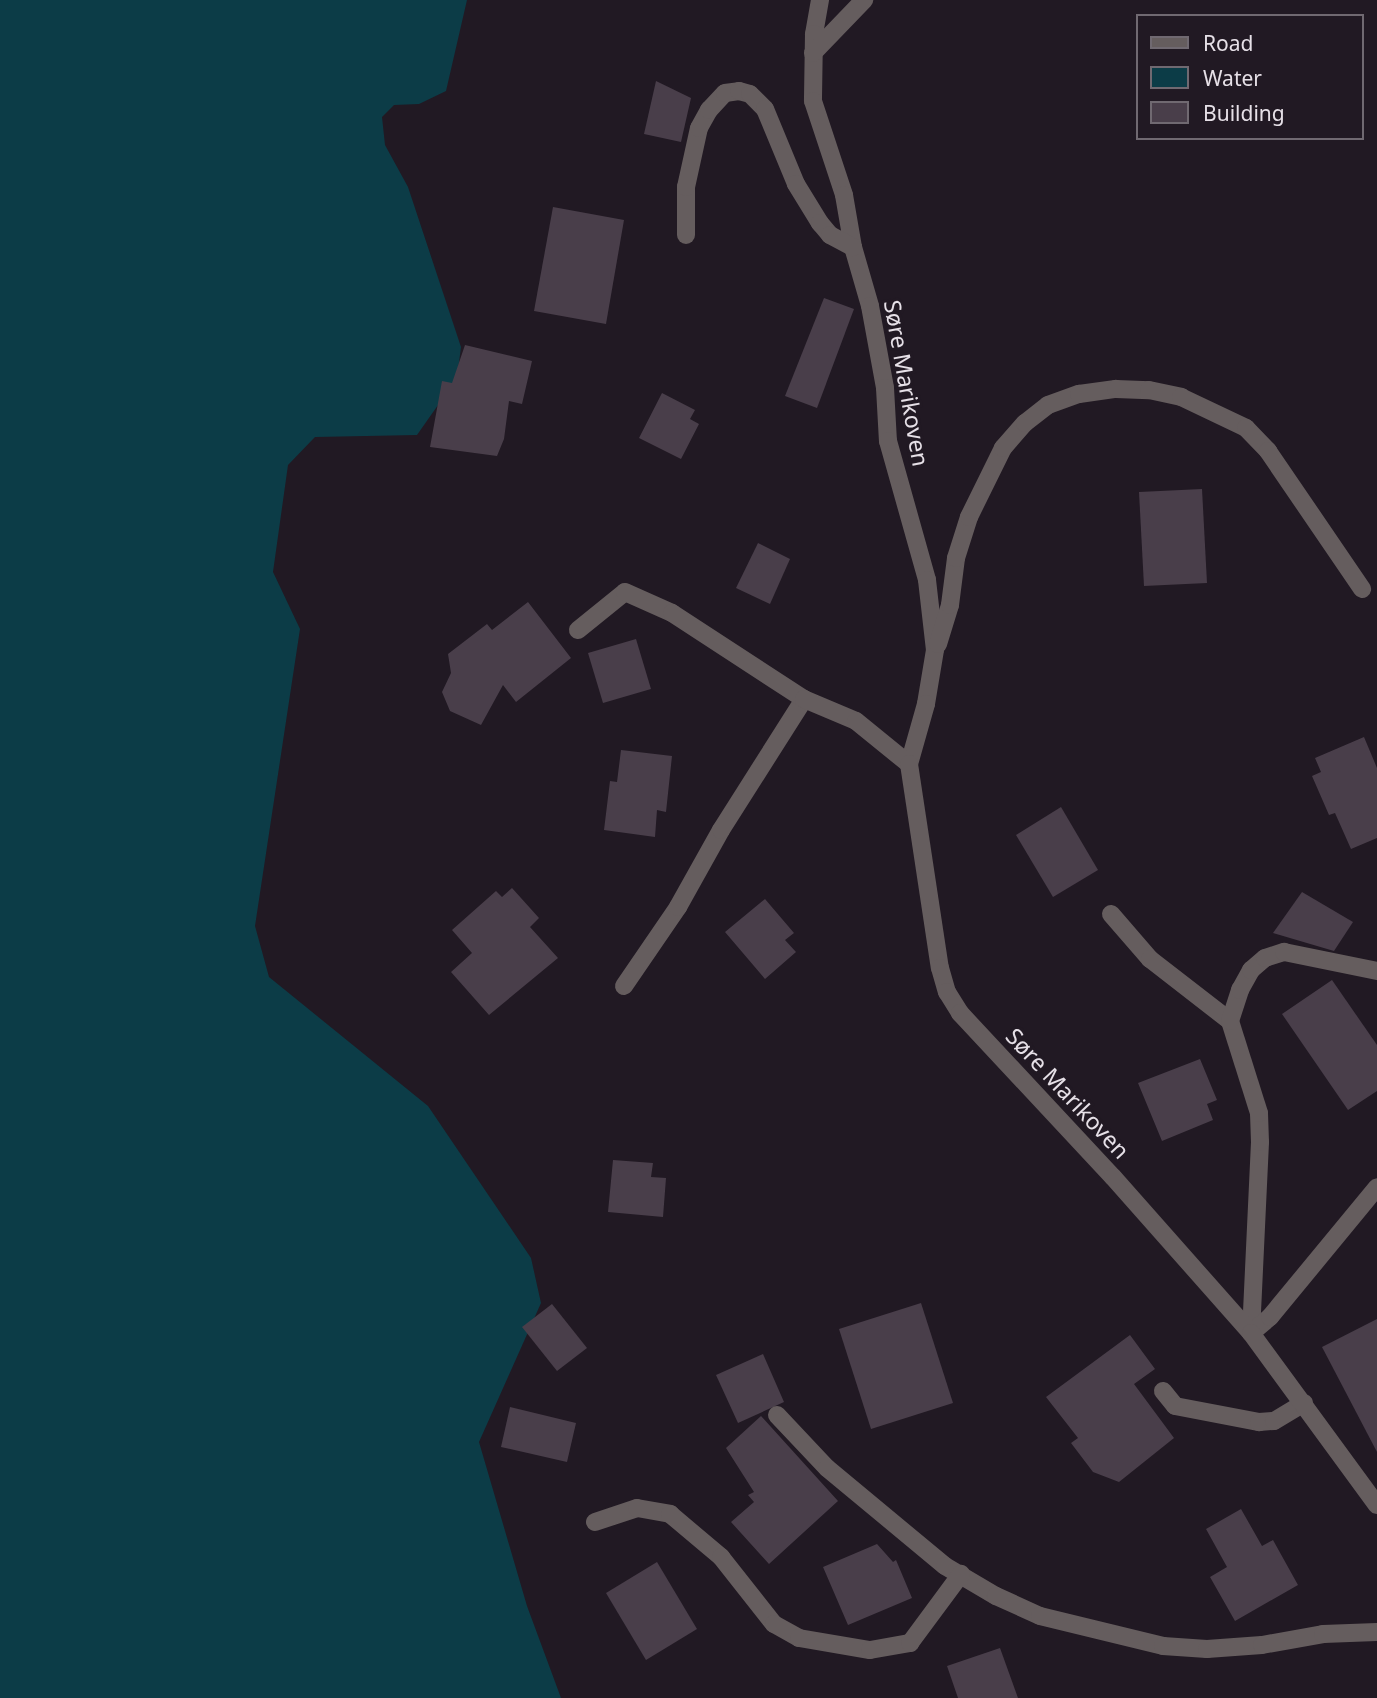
<!DOCTYPE html>
<meta charset="utf-8">
<style>
body{margin:0}
#map{position:relative;width:1377px;height:1698px;overflow:hidden;background:#211923;font-family:"Noto Sans",sans-serif}
div>[style]{position:absolute}
.water>*{inset:0;background:#0c3c47}
.building>*{inset:0;background:#493e4a}
.service>*{height:18px;margin:-9px;padding:0 9px;transform-origin:9px;border-radius:9px;background:#655d5e}
.minor>*{height:18px;margin:-9px;padding:0 9px;transform-origin:9px;border-radius:9px;background:#655d5e}
span{translate:-50% -50%;white-space:nowrap;text-align:center;line-height:1.15;-webkit-text-stroke:6px #211923;paint-order:stroke}
.street-label{font-size:23px;color:#e6e0e7}
.legend{position:absolute;left:1136px;top:14px;width:228px;height:126px;box-sizing:border-box;background:#211923;border:2px solid #706971;margin:0;padding:9px 12px;list-style:none;font-size:21px;color:#e6e0e7}
.legend li{display:flex;align-items:center;gap:14px;height:35px}
.legend b{width:35px;border:2px solid #706971}
</style>
<div id="map">
<div class="water">
<i style="clip-path:polygon(0 0,467px 0,446px 91px,419px 104px,394px 105px,382px 117px,385px 145px,408px 187px,461px 347px,457px 378px,417px 435px,315px 437px,288px 465px,273px 572px,300px 629px,255px 926px,269px 977px,428px 1106px,531px 1258px,541px 1303px,479px 1442px,527px 1606px,561px 1698px,0 1698px)"></i>
</div>
<div class="building">
<i style="clip-path:polygon(656px 81px,691px 98px,681px 142px,644px 134px)"></i>
<i style="clip-path:polygon(553px 207px,624px 220px,606px 324px,534px 311px)"></i>
<i style="clip-path:polygon(824px 298px,854px 309px,817px 408px,785px 396px)"></i>
<i style="clip-path:polygon(465px 345px,532px 361px,522px 404px,509px 401px,504px 439px,497px 456px,430px 447px,442px 381px,452px 383px)"></i>
<i style="clip-path:polygon(662px 393px,695px 410px,690px 419px,699px 424px,681px 459px,639px 438px)"></i>
<i style="clip-path:polygon(1202px 489px,1207px 583px,1144px 586px,1139px 492px)"></i>
<i style="clip-path:polygon(758px 543px,790px 559px,770px 604px,736px 588px)"></i>
<i style="clip-path:polygon(528px 602px,571px 658px,516px 702px,503px 685px,481px 725px,450px 711px,442px 692px,451px 673px,448px 654px,487px 624px,492px 630px)"></i>
<i style="clip-path:polygon(636px 639px,651px 689px,603px 703px,588px 653px)"></i>
<i style="clip-path:polygon(1364px 737px,1377px 768px,1377px 838px,1351px 849px,1335px 813px,1329px 815px,1312px 776px,1321px 772px,1315px 758px)"></i>
<i style="clip-path:polygon(621px 750px,672px 756px,666px 812px,657px 810px,655px 837px,604px 830px,610px 781px,617px 782px)"></i>
<i style="clip-path:polygon(1061px 807px,1098px 870px,1053px 897px,1016px 835px)"></i>
<i style="clip-path:polygon(512px 888px,539px 918px,530px 927px,558px 958px,489px 1015px,451px 972px,472px 953px,452px 930px,496px 891px,502px 897px)"></i>
<i style="clip-path:polygon(1302px 892px,1353px 922px,1334px 951px,1273px 933px)"></i>
<i style="clip-path:polygon(765px 899px,794px 933px,785px 940px,796px 952px,765px 979px,725px 932px)"></i>
<i style="clip-path:polygon(1332px 980px,1377px 1045px,1377px 1091px,1348px 1110px,1282px 1014px)"></i>
<i style="clip-path:polygon(1200px 1059px,1217px 1100px,1207px 1104px,1213px 1120px,1162px 1141px,1138px 1083px)"></i>
<i style="clip-path:polygon(613px 1160px,653px 1163px,651px 1177px,666px 1178px,663px 1217px,608px 1212px)"></i>
<i style="clip-path:polygon(921px 1303px,953px 1403px,871px 1429px,839px 1329px)"></i>
<i style="clip-path:polygon(552px 1304px,587px 1348px,557px 1371px,522px 1327px)"></i>
<i style="clip-path:polygon(1377px 1319px,1377px 1452px,1322px 1347px)"></i>
<i style="clip-path:polygon(1130px 1335px,1155px 1369px,1134px 1384px,1174px 1438px,1119px 1482px,1093px 1472px,1071px 1443px,1078px 1438px,1046px 1397px)"></i>
<i style="clip-path:polygon(763px 1354px,784px 1402px,738px 1423px,716px 1375px)"></i>
<i style="clip-path:polygon(510px 1407px,576px 1423px,567px 1462px,501px 1447px)"></i>
<i style="clip-path:polygon(761px 1416px,838px 1501px,769px 1564px,731px 1522px,754px 1502px,748px 1495px,754px 1492px,726px 1448px)"></i>
<i style="clip-path:polygon(1241px 1509px,1262px 1546px,1273px 1540px,1298px 1585px,1235px 1621px,1210px 1577px,1227px 1567px,1206px 1529px)"></i>
<i style="clip-path:polygon(877px 1544px,893px 1562px,896px 1560px,912px 1598px,848px 1625px,823px 1567px)"></i>
<i style="clip-path:polygon(657px 1562px,697px 1629px,646px 1660px,606px 1593px)"></i>
<i style="clip-path:polygon(1000px 1648px,1018px 1698px,958px 1698px,947px 1666px)"></i>
</div>
<div class="service">
<i style="left:820px;top:0;width:35px;rotate:100deg"></i>
<i style="left:814px;top:34px;width:67px;rotate:90.9deg"></i>
<i style="left:813px;top:101px;width:99px;rotate:71.7deg"></i>
<i style="left:844px;top:195px;width:53px;rotate:80.2deg"></i>
<i style="left:853px;top:247px;width:61px;rotate:73.9deg"></i>
<i style="left:870px;top:306px;width:83px;rotate:79.6deg"></i>
<i style="left:885px;top:388px;width:53px;rotate:86.8deg"></i>
<i style="left:888px;top:441px;width:144px;rotate:74.3deg"></i>
<i style="left:927px;top:580px;width:70px;rotate:83.5deg"></i>
<i style="left:935px;top:650px;width:55px;rotate:99.5deg"></i>
<i style="left:926px;top:704px;width:62px;rotate:105.8deg"></i>
<i style="left:813px;top:53px;width:74px;rotate:-46.1deg"></i>
<i style="left:686px;top:235px;width:48px;rotate:-90deg"></i>
<i style="left:686px;top:187px;width:60px;rotate:-77.6deg"></i>
<i style="left:699px;top:128px;width:21px;rotate:-61deg"></i>
<i style="left:709px;top:110px;width:23px;rotate:-47deg"></i>
<i style="left:725px;top:93px;width:14px;rotate:-8deg"></i>
<i style="left:739px;top:91px;width:11px;rotate:15deg"></i>
<i style="left:750px;top:94px;width:21px;rotate:45deg"></i>
<i style="left:765px;top:109px;width:81px;rotate:67.5deg"></i>
<i style="left:796px;top:184px;width:46px;rotate:58.4deg"></i>
<i style="left:820px;top:223px;width:16px;rotate:50deg"></i>
<i style="left:830px;top:235px;width:26px;rotate:28deg"></i>
<i style="left:938px;top:644px;width:41px;rotate:-72.9deg"></i>
<i style="left:950px;top:605px;width:47px;rotate:-82.7deg"></i>
<i style="left:956px;top:558px;width:43px;rotate:-72.4deg"></i>
<i style="left:969px;top:517px;width:77px;rotate:-63.8deg"></i>
<i style="left:1003px;top:448px;width:33px;rotate:-49deg"></i>
<i style="left:1025px;top:423px;width:29px;rotate:-38deg"></i>
<i style="left:1048px;top:405px;width:33px;rotate:-20deg"></i>
<i style="left:1079px;top:394px;width:37px;rotate:-8deg"></i>
<i style="left:1116px;top:389px;width:33px;rotate:2deg"></i>
<i style="left:1149px;top:390px;width:33px;rotate:12deg"></i>
<i style="left:1181px;top:397px;width:72px;rotate:25.5deg"></i>
<i style="left:1246px;top:428px;width:32px;rotate:46deg"></i>
<i style="left:1268px;top:451px;width:167px;rotate:55.7deg"></i>
<i style="left:1111px;top:914px;width:60px;rotate:49.1deg"></i>
<i style="left:1150px;top:959px;width:101px;rotate:37.8deg"></i>
<i style="left:624px;top:986px;width:96px;rotate:-55.6deg"></i>
<i style="left:678px;top:907px;width:88px;rotate:-60.8deg"></i>
<i style="left:721px;top:830px;width:155px;rotate:-57.6deg"></i>
<i style="left:1251px;top:1333px;width:191px;rotate:-87.3deg"></i>
<i style="left:1260px;top:1142px;width:29px;rotate:-92deg"></i>
<i style="left:1259px;top:1113px;width:96px;rotate:-107.5deg"></i>
<i style="left:1230px;top:1021px;width:33px;rotate:-72deg"></i>
<i style="left:1240px;top:990px;width:23px;rotate:-61deg"></i>
<i style="left:1251px;top:970px;width:18px;rotate:-41deg"></i>
<i style="left:1265px;top:958px;width:20px;rotate:-18deg"></i>
<i style="left:1284px;top:952px;width:95px;rotate:11.5deg"></i>
<i style="left:1251px;top:1333px;width:25px;rotate:-40deg"></i>
<i style="left:1270px;top:1317px;width:168px;rotate:-50.5deg"></i>
<i style="left:1163px;top:1391px;width:19px;rotate:51deg"></i>
<i style="left:1175px;top:1406px;width:86px;rotate:10.8deg"></i>
<i style="left:1259px;top:1422px;width:15px;rotate:-4deg"></i>
<i style="left:1274px;top:1421px;width:35px;rotate:-31deg"></i>
<i style="left:777px;top:1415px;width:73px;rotate:46.7deg"></i>
<i style="left:827px;top:1468px;width:153px;rotate:39.7deg"></i>
<i style="left:945px;top:1566px;width:59px;rotate:30.5deg"></i>
<i style="left:996px;top:1596px;width:48px;rotate:24.4deg"></i>
<i style="left:1040px;top:1616px;width:127px;rotate:13.7deg"></i>
<i style="left:1163px;top:1646px;width:44px;rotate:3.9deg"></i>
<i style="left:1207px;top:1649px;width:55px;rotate:-4.2deg"></i>
<i style="left:1262px;top:1645px;width:62px;rotate:-10.2deg"></i>
<i style="left:1323px;top:1634px;width:54px;rotate:-2.1deg"></i>
<i style="left:595px;top:1522px;width:44px;rotate:-18.4deg"></i>
<i style="left:637px;top:1508px;width:34px;rotate:10deg"></i>
<i style="left:670px;top:1514px;width:67px;rotate:40.1deg"></i>
<i style="left:721px;top:1557px;width:85px;rotate:51.7deg"></i>
<i style="left:774px;top:1624px;width:29px;rotate:29deg"></i>
<i style="left:799px;top:1638px;width:72px;rotate:9.6deg"></i>
<i style="left:870px;top:1650px;width:41px;rotate:-9.9deg"></i>
<i style="left:910px;top:1643px;width:86px;rotate:-53.5deg"></i>
</div>
<div class="minor">
<i style="left:578px;top:630px;width:60px;rotate:-39deg"></i>
<i style="left:625px;top:592px;width:51px;rotate:24.1deg"></i>
<i style="left:672px;top:613px;width:158px;rotate:33.1deg"></i>
<i style="left:804px;top:699px;width:56px;rotate:22.9deg"></i>
<i style="left:856px;top:721px;width:68px;rotate:39.1deg"></i>
<i style="left:909px;top:764px;width:206px;rotate:81.4deg"></i>
<i style="left:940px;top:968px;width:25px;rotate:74deg"></i>
<i style="left:947px;top:992px;width:25px;rotate:58deg"></i>
<i style="left:960px;top:1013px;width:224px;rotate:47deg"></i>
<i style="left:1113px;top:1177px;width:208px;rotate:48.5deg"></i>
<i style="left:1251px;top:1333px;width:213px;rotate:53.8deg"></i>
</div>
<div class="street-label">
<span style="left:907px;top:383px;rotate:80deg">Søre Marikoven</span>
<span style="left:1068px;top:1093px;rotate:47deg">Søre Marikoven</span>
</div>
<ul class="legend">
<li><b style="height:9px;background:#655d5e"></b>Road</li>
<li><b style="height:19px;background:#0c3c47"></b>Water</li>
<li><b style="height:19px;background:#493e4a"></b>Building</li>
</ul>
</div>
